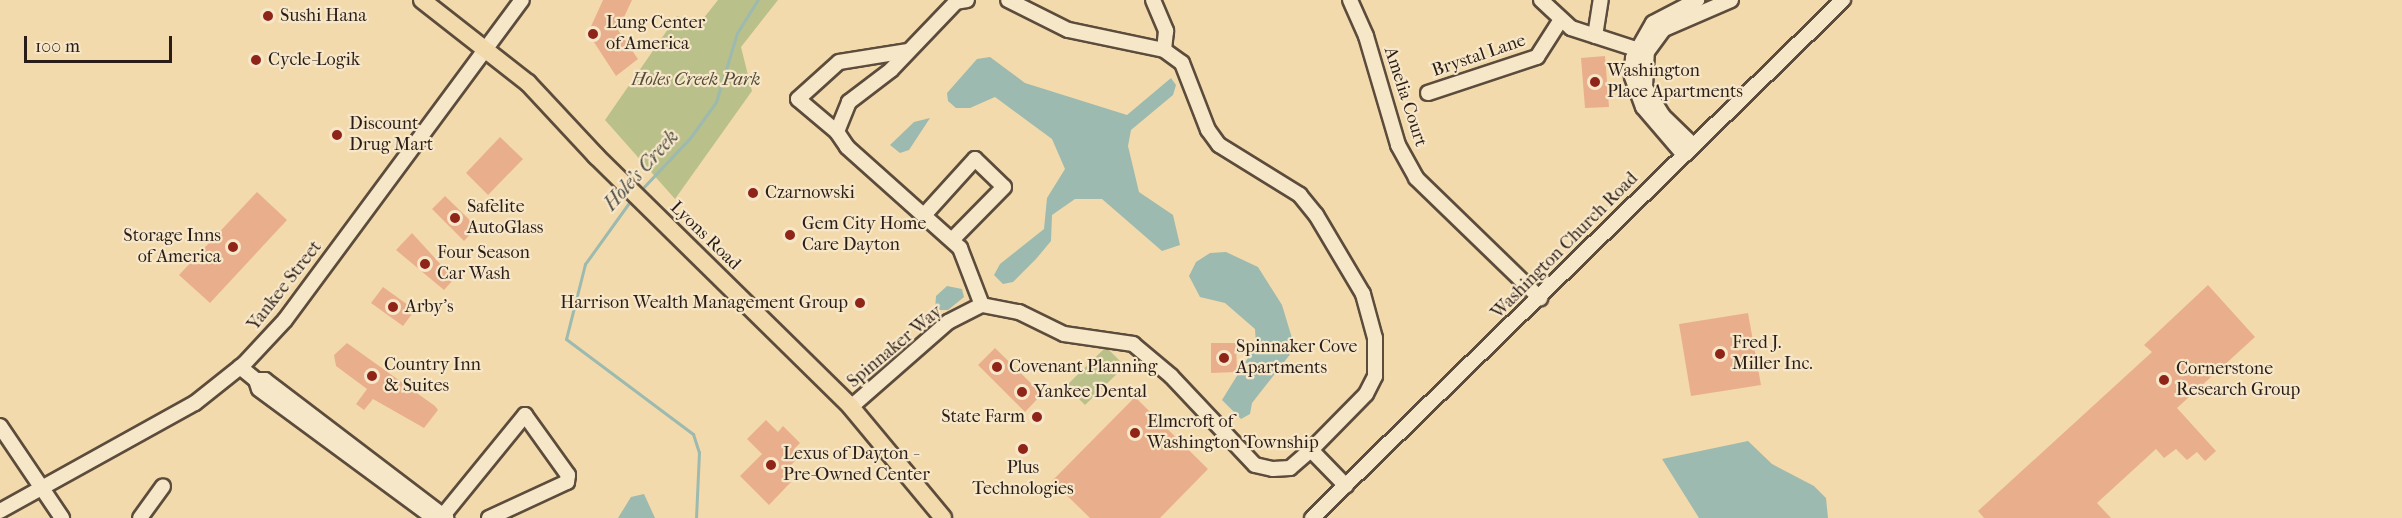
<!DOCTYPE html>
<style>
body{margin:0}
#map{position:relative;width:2402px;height:518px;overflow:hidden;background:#f3daac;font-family:"IM FELL French Canon",serif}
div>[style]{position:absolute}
.green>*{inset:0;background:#bac08a}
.water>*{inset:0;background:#9cbaaf}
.stream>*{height:3px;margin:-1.5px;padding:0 1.5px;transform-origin:1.5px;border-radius:1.5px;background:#9cbaaf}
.building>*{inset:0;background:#e9af8c}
.roads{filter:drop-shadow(2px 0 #5c4c3c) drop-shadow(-2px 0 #5c4c3c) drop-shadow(0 2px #5c4c3c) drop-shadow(0 -2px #5c4c3c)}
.minor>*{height:14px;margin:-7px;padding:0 7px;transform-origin:7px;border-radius:7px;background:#f7e7c9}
.major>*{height:16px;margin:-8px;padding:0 8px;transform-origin:8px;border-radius:8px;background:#f3daac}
.dots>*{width:16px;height:16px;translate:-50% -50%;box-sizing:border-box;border:3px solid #f7e7c9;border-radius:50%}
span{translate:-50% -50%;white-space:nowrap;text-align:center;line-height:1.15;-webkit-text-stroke:4.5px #f7e7c9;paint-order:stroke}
.poi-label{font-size:18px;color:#2a1c17}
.left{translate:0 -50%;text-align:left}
.right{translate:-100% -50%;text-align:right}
.street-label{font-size:18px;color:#2a1c17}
.park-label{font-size:18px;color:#554d3a;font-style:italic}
.water-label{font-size:20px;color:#4c4b45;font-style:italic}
.scale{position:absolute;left:24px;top:36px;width:148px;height:27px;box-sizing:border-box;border:3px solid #2a1c17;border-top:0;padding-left:8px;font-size:18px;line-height:21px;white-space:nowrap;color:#2a1c17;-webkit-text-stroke:4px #f7e7c9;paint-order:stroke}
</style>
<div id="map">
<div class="green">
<i style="clip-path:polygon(718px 0,778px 0,741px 47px,752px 91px,675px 199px,605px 120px,677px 16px,699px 24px)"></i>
<i style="clip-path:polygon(1106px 347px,1125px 366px,1085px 405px,1066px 386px)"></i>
</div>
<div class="water">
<i style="clip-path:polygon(990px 57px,1025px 83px,1127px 115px,1171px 78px,1176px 85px,1173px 95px,1131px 130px,1128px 146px,1139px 192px,1173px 215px,1180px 245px,1162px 251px,1102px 199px,1075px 199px,1052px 215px,1051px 241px,1036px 259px,1013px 282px,1003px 284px,994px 275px,1000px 264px,1044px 229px,1047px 198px,1065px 169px,1052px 139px,995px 97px,970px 108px,956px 108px,948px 101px,947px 93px,977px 59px)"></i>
<i style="clip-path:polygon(930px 118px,909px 150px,900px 153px,890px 145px,914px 122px)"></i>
<i style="clip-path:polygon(1226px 252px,1258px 267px,1282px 305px,1295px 348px,1252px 403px,1250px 414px,1241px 419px,1222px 400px,1256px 345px,1255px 329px,1225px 303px,1200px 297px,1189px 276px,1196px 262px,1210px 253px)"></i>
<i style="clip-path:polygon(947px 286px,962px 289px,964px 297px,948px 310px,935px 310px,936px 296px)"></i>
<i style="clip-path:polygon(1748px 441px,1772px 464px,1814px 486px,1826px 498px,1828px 518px,1699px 518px,1662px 459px)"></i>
<i style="clip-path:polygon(644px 494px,655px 518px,618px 518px,631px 497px)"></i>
</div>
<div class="stream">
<i style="left:640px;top:191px;width:73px;rotate:-46.7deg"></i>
<i style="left:690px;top:138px;width:44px;rotate:-54.2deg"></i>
<i style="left:716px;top:102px;width:72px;rotate:-73.1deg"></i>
<i style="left:737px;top:33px;width:39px;rotate:-58deg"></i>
<i style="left:631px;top:200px;width:79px;rotate:125.7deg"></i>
<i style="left:585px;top:264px;width:77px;rotate:104.2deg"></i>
<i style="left:566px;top:339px;width:159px;rotate:36.8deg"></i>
<i style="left:693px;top:434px;width:19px;rotate:72deg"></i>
<i style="left:699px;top:452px;width:66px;rotate:92.6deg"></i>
</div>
<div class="building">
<i style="clip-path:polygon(603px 0,632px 0,618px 30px,638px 59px,616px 76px,588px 33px)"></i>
<i style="clip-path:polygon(1605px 56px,1609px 107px,1585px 108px,1581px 58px)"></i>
<i style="clip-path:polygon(500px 137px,523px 159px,488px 195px,466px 173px)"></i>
<i style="clip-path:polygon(257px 192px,287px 220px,210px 303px,179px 275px)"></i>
<i style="clip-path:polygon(445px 196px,477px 227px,464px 241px,432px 209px)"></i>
<i style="clip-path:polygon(412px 233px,454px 279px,444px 290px,396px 250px)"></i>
<i style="clip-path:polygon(2208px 285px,2255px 337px,2177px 408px,2216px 451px,2205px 461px,2197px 452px,2187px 460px,2176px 449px,2164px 458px,2156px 449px,2097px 503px,2111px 518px,1984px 518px,1978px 511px,2152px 352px,2144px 345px)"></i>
<i style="clip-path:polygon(383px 287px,415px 310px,403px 326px,371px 303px)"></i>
<i style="clip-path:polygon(1748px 313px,1761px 385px,1691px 396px,1679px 324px)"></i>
<i style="clip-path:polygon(347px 343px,435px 406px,438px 410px,424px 428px,373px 399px,364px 410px,356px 404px,367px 389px,336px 366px,334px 355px)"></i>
<i style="clip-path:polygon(1211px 343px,1236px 343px,1237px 372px,1211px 373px)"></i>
<i style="clip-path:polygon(995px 348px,1042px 394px,1025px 412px,978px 365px)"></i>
<i style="clip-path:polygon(1135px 397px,1208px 469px,1160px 518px,1090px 518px,1052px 481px)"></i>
<i style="clip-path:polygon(766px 420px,778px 432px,783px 426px,800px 443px,794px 449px,800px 456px,782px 474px,791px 482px,769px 505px,740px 476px,762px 454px,747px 439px)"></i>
</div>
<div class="roads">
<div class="minor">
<i style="left:967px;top:0;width:11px;rotate:170deg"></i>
<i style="left:956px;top:2px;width:94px;rotate:133.7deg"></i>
<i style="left:891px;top:70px;width:53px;rotate:142.7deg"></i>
<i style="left:849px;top:102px;width:32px;rotate:112deg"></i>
<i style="left:837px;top:132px;width:18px;rotate:56deg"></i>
<i style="left:847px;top:147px;width:152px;rotate:41.8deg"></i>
<i style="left:960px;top:248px;width:61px;rotate:68.9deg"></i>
<i style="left:1153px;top:0;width:34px;rotate:67deg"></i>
<i style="left:1166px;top:31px;width:19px;rotate:96deg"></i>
<i style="left:1350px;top:0;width:39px;rotate:66deg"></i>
<i style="left:1366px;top:36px;width:114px;rotate:73.6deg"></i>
<i style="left:1398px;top:145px;width:38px;rotate:61deg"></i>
<i style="left:1416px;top:178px;width:173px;rotate:44.1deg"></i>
<i style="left:1541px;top:0;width:41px;rotate:43deg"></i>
<i style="left:1571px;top:28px;width:75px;rotate:17.9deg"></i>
<i style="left:1595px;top:36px;width:36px;rotate:-81deg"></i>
<i style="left:1428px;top:93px;width:115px;rotate:-18.3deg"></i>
<i style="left:1537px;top:57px;width:43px;rotate:-57.4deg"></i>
<i style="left:837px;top:132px;width:51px;rotate:-139.8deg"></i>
<i style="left:798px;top:99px;width:55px;rotate:-42.1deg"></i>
<i style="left:839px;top:62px;width:70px;rotate:-9.1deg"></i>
<i style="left:1693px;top:145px;width:42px;rotate:-136deg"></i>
<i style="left:1663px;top:116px;width:34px;rotate:-122deg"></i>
<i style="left:1645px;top:87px;width:35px;rotate:-87deg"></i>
<i style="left:1647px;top:52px;width:29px;rotate:-54deg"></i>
<i style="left:1664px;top:29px;width:73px;rotate:-23.4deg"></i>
<i style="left:1684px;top:155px;width:63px;rotate:-130.5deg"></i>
<i style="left:1643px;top:107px;width:33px;rotate:-110deg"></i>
<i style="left:1632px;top:76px;width:18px;rotate:-87deg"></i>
<i style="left:1633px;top:58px;width:40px;rotate:-60.3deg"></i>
<i style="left:1653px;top:23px;width:50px;rotate:-27.6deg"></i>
<i style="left:926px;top:213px;width:73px;rotate:-47.8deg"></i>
<i style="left:975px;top:159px;width:40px;rotate:44deg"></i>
<i style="left:1004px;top:187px;width:74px;rotate:134.5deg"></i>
<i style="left:240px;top:367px;width:21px;rotate:39deg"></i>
<i style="left:256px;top:380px;width:9px;rotate:72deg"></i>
<i style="left:259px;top:389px;width:217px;rotate:36.4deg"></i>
<i style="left:256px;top:380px;width:9px"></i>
<i style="left:265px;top:380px;width:228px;rotate:37.3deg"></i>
<i style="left:851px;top:407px;width:129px;rotate:-41.2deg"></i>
<i style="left:948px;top:322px;width:38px;rotate:-27deg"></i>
<i style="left:982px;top:305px;width:38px;rotate:11deg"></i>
<i style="left:1019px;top:312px;width:50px;rotate:26.1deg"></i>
<i style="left:1064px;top:334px;width:70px;rotate:8.2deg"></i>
<i style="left:1133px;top:344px;width:50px;rotate:40.1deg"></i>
<i style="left:1171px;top:376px;width:122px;rotate:46.7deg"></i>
<i style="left:1255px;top:465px;width:18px;rotate:13deg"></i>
<i style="left:1273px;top:469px;width:17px;rotate:-3deg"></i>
<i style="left:1290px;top:468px;width:28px;rotate:-41deg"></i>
<i style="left:1311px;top:450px;width:78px;rotate:-45.5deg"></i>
<i style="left:1366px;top:394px;width:20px;rotate:-63deg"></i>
<i style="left:1375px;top:376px;width:38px;rotate:-90deg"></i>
<i style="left:1375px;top:338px;width:46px;rotate:-105.3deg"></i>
<i style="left:1363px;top:294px;width:92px;rotate:-120.7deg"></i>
<i style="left:1316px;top:215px;width:26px;rotate:-129deg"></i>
<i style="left:1300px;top:195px;width:95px;rotate:-148.3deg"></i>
<i style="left:1219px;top:145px;width:19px;rotate:-126deg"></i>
<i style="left:1208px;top:130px;width:72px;rotate:-111.2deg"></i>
<i style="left:1182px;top:63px;width:22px;rotate:-144deg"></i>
<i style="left:1164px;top:50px;width:98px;rotate:-168.2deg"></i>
<i style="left:1068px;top:30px;width:67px;rotate:-153.4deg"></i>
<i style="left:0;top:426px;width:111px;rotate:56deg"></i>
<i style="left:1311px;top:450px;width:50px;rotate:45.8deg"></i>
<i style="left:0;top:511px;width:223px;rotate:-29deg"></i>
<i style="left:195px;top:403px;width:63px;rotate:-38.5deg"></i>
<i style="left:244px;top:364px;width:60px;rotate:-47deg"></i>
<i style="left:285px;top:320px;width:398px;rotate:-53.5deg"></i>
<i style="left:140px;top:518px;width:39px;rotate:-54deg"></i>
<i style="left:441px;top:518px;width:133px;rotate:-50.8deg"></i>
<i style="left:525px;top:415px;width:74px;rotate:54.4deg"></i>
<i style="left:568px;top:475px;width:7px;rotate:98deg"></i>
<i style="left:567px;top:482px;width:86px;rotate:155.2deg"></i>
<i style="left:1312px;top:518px;width:742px;rotate:-44.29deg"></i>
</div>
<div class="major">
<i style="left:422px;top:0;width:135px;rotate:38.1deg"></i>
<i style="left:528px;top:83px;width:100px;rotate:47deg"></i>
<i style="left:596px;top:156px;width:358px;rotate:44.5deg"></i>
<i style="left:851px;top:407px;width:144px;rotate:50.3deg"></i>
</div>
</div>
<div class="dots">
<i style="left:268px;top:16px;background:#8f2418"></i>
<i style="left:593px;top:34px;background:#8f2418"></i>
<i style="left:256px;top:60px;background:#8f2418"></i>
<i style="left:1595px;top:82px;background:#8f2418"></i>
<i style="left:337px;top:135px;background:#8f2418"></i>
<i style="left:753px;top:193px;background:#8f2418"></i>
<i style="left:455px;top:218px;background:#8f2418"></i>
<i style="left:790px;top:235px;background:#8f2418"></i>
<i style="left:233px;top:247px;background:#8f2418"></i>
<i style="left:425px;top:264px;background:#8f2418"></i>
<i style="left:860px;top:303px;background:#8f2418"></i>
<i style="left:393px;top:307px;background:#8f2418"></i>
<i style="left:1720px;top:354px;background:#8f2418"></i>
<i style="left:1224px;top:358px;background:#8f2418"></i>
<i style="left:997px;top:367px;background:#8f2418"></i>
<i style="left:372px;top:376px;background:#8f2418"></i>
<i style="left:2164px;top:380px;background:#8f2418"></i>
<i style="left:1022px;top:392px;background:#8f2418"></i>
<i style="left:1037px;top:417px;background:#8f2418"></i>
<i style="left:1135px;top:433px;background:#8f2418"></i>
<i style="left:1023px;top:449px;background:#8f2418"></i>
<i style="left:771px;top:465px;background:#8f2418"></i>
</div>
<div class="poi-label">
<span class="left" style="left:280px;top:16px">Sushi Hana</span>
<span class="left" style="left:606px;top:34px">Lung Center<br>of America</span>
<span class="left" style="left:268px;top:60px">Cycle-Logik</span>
<span class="left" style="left:1607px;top:82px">Washington<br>Place Apartments</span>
<span class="left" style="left:349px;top:135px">Discount<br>Drug Mart</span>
<span class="left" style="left:765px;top:193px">Czarnowski</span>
<span class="left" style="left:467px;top:218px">Safelite<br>AutoGlass</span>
<span class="left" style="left:802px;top:235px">Gem City Home<br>Care Dayton</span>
<span class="right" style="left:221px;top:247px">Storage Inns<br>of America</span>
<span class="left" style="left:437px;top:264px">Four Season<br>Car Wash</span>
<span class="right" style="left:848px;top:303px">Harrison Wealth Management Group</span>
<span class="left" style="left:405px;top:307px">Arby's</span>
<span class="left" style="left:1732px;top:354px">Fred J.<br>Miller Inc.</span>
<span class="left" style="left:1236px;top:358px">Spinnaker Cove<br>Apartments</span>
<span class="left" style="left:384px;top:376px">Country Inn<br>&amp; Suites</span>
<span class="left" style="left:1009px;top:367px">Covenant Planning</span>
<span class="left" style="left:2176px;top:380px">Cornerstone<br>Research Group</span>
<span class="left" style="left:1034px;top:392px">Yankee Dental</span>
<span class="right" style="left:1025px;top:417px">State Farm</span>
<span class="left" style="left:1147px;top:433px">Elmcroft of<br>Washington Township</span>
<span class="left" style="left:783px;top:465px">Lexus of Dayton -<br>Pre-Owned Center</span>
<span style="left:1023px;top:479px">Plus<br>Technologies</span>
</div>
<div class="street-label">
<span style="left:1479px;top:56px;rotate:-19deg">Brystal Lane</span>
<span style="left:1405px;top:97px;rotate:72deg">Amelia Court</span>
<span style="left:705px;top:236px;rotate:44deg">Lyons Road</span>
<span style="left:1565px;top:246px;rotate:-45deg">Washington Church Road</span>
<span style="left:285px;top:286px;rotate:-52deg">Yankee Street</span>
<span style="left:895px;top:347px;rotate:-40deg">Spinnaker Way</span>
</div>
<div class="park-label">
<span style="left:696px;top:80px">Holes Creek Park</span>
</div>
<div class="water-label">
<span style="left:641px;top:170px;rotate:-48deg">Hole's Creek</span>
</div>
<div class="scale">100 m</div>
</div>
